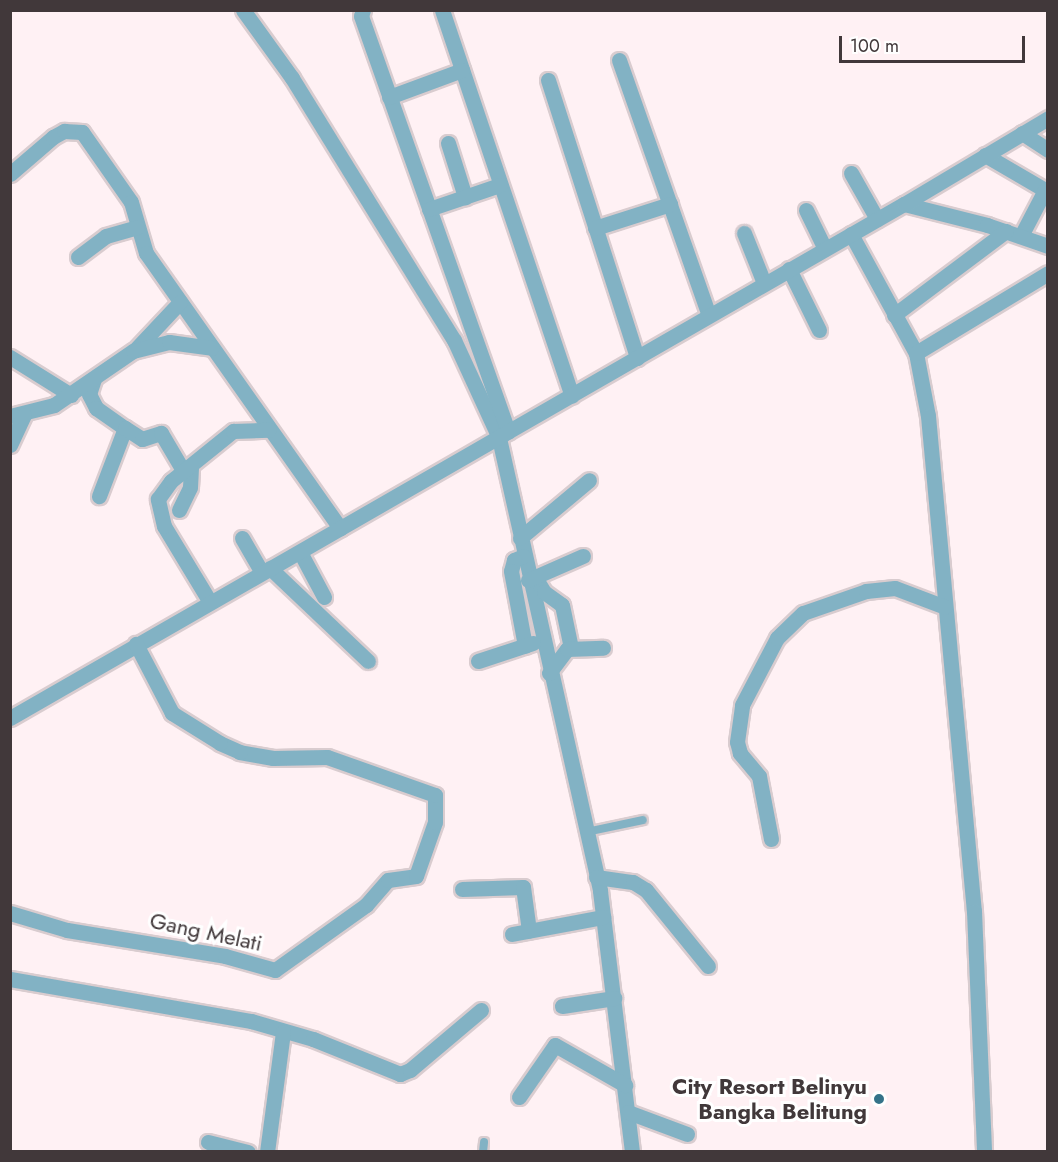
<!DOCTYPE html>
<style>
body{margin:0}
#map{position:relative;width:1058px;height:1162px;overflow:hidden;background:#fff1f4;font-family:Jost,sans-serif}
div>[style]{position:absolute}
.roads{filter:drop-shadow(2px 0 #d9cccf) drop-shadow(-2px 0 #d9cccf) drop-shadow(0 2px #d9cccf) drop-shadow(0 -2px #d9cccf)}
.lane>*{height:8px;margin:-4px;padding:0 4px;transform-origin:4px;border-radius:4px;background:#82b2c4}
.street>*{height:15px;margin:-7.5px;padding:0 7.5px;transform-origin:7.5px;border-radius:7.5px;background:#82b2c4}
.dots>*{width:16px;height:16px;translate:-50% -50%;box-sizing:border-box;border:3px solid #fff;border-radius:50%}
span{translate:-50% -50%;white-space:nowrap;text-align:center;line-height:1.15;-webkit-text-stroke:6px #fff;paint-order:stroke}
.street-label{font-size:22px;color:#41383a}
.poi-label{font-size:22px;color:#41383a;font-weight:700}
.right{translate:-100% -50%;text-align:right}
.frame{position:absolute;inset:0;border:12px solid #41383a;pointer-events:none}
.scale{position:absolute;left:839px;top:36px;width:186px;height:27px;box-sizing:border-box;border:3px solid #41383a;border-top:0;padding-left:8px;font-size:18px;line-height:21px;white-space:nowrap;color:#41383a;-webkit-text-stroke:4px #fff;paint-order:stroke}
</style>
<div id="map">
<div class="roads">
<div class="lane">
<i style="left:586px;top:832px;width:58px;rotate:-11.9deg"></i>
<i style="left:483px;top:1152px;width:10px;rotate:-84deg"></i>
</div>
<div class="street">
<i style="left:243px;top:10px;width:84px;rotate:54.2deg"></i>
<i style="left:292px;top:78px;width:308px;rotate:58.3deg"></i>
<i style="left:454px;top:340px;width:108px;rotate:65.3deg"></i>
<i style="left:499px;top:438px;width:464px;rotate:77.4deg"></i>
<i style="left:600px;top:891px;width:263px;rotate:83deg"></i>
<i style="left:363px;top:10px;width:6px;rotate:108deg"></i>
<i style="left:361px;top:16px;width:441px;rotate:70.5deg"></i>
<i style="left:442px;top:10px;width:407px;rotate:71.4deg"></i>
<i style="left:619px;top:60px;width:270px;rotate:70.6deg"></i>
<i style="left:548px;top:80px;width:292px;rotate:72.2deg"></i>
<i style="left:389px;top:97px;width:78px;rotate:-20.3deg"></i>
<i style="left:1022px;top:133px;width:31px;rotate:33deg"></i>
<i style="left:448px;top:143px;width:57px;rotate:72.5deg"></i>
<i style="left:985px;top:155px;width:69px;rotate:30.3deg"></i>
<i style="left:1045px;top:190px;width:52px;rotate:117.6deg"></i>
<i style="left:851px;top:173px;width:53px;rotate:60.5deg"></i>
<i style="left:10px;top:174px;width:57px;rotate:-40.7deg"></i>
<i style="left:53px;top:137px;width:13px;rotate:-29deg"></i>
<i style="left:64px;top:131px;width:18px;rotate:3deg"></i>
<i style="left:82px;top:132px;width:85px;rotate:55deg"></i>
<i style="left:131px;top:202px;width:53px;rotate:73.6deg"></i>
<i style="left:146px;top:253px;width:337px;rotate:54.8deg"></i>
<i style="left:904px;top:204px;width:86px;rotate:14.2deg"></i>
<i style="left:987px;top:225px;width:65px;rotate:19deg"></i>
<i style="left:429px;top:209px;width:75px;rotate:-18.7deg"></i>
<i style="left:806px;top:210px;width:43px;rotate:64deg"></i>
<i style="left:595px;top:228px;width:79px;rotate:-17.7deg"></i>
<i style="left:744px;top:233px;width:54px;rotate:68.2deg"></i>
<i style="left:851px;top:234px;width:136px;rotate:61.4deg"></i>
<i style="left:916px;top:353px;width:64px;rotate:79.2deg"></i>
<i style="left:928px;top:416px;width:497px;rotate:84.7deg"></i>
<i style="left:974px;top:911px;width:241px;rotate:87.6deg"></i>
<i style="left:78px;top:257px;width:35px;rotate:-37deg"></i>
<i style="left:106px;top:236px;width:32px;rotate:-16deg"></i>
<i style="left:789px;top:269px;width:68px;rotate:63.8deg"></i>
<i style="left:894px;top:315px;width:140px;rotate:-36.9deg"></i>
<i style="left:135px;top:350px;width:66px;rotate:-46.8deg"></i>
<i style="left:916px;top:353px;width:154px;rotate:-31.2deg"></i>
<i style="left:10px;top:357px;width:72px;rotate:31.9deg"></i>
<i style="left:94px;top:379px;width:16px;rotate:108deg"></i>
<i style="left:89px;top:394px;width:16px;rotate:63deg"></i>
<i style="left:96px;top:408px;width:35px;rotate:35deg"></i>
<i style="left:125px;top:428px;width:73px;rotate:110.9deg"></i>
<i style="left:10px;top:416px;width:45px;rotate:-14deg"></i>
<i style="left:54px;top:405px;width:96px;rotate:-34.4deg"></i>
<i style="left:133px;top:351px;width:37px;rotate:-14deg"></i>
<i style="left:169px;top:342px;width:43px;rotate:7.9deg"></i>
<i style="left:125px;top:428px;width:20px;rotate:33deg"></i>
<i style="left:142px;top:439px;width:20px;rotate:-18deg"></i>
<i style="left:161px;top:433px;width:45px;rotate:59.5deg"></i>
<i style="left:10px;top:445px;width:33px;rotate:-65deg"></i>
<i style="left:179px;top:510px;width:25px;rotate:-64deg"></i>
<i style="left:190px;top:487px;width:20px;rotate:-87deg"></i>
<i style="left:242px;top:538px;width:39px;rotate:60deg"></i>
<i style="left:520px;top:538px;width:90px;rotate:-40deg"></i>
<i style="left:300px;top:552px;width:51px;rotate:61.9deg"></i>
<i style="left:523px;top:556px;width:10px;rotate:156deg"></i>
<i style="left:514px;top:560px;width:11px;rotate:105deg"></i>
<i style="left:511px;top:571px;width:76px;rotate:79.4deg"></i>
<i style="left:270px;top:568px;width:135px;rotate:43.5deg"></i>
<i style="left:535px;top:577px;width:17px;rotate:59deg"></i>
<i style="left:544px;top:592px;width:22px;rotate:36deg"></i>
<i style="left:562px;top:605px;width:44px;rotate:78.2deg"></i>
<i style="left:528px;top:580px;width:60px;rotate:-23.6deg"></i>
<i style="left:210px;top:602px;width:89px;rotate:-121.2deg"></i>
<i style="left:164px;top:526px;width:28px;rotate:-103deg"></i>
<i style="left:158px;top:499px;width:22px;rotate:-54deg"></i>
<i style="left:171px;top:481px;width:80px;rotate:-38.9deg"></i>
<i style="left:233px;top:431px;width:36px;rotate:-2deg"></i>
<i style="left:478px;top:661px;width:58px;rotate:-18.1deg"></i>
<i style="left:549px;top:673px;width:30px;rotate:-53deg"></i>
<i style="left:567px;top:649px;width:36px;rotate:-2deg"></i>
<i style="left:10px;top:718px;width:1031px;rotate:-29.9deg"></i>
<i style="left:904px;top:204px;width:168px;rotate:-30.8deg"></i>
<i style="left:771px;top:839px;width:64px;rotate:-100.8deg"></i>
<i style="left:759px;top:776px;width:30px;rotate:-130deg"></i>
<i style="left:740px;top:753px;width:11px;rotate:-105deg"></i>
<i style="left:737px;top:742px;width:37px;rotate:-82deg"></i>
<i style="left:742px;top:705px;width:76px;rotate:-62.4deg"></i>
<i style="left:777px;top:638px;width:36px;rotate:-44deg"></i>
<i style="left:803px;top:613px;width:67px;rotate:-19.2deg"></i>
<i style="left:866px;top:591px;width:29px;rotate:-6deg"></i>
<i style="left:895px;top:588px;width:53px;rotate:20.8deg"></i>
<i style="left:596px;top:877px;width:37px;rotate:8deg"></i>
<i style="left:633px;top:882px;width:15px;rotate:32deg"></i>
<i style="left:646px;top:890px;width:98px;rotate:50.8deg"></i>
<i style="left:462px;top:889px;width:61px;rotate:-1.9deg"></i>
<i style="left:523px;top:887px;width:44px;rotate:82.2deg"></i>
<i style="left:10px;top:913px;width:59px;rotate:16.6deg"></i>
<i style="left:67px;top:930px;width:160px;rotate:9.3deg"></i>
<i style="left:225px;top:956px;width:52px;rotate:15.6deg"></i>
<i style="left:275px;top:970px;width:112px;rotate:-35.5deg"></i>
<i style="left:366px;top:905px;width:33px;rotate:-49deg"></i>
<i style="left:388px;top:880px;width:28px;rotate:-8deg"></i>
<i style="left:416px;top:876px;width:57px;rotate:-70.6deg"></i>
<i style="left:435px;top:822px;width:27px;rotate:-90deg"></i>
<i style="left:435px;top:795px;width:114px;rotate:-160.6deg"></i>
<i style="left:327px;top:757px;width:54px;rotate:178.9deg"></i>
<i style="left:273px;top:758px;width:34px;rotate:-170deg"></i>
<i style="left:240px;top:752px;width:22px;rotate:-156deg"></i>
<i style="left:220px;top:743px;width:57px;rotate:-148deg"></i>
<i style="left:172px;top:713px;width:78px;rotate:-117.6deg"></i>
<i style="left:512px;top:934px;width:93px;rotate:-10.6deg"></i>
<i style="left:10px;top:979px;width:245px;rotate:9.9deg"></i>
<i style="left:251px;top:1021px;width:65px;rotate:16.2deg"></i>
<i style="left:313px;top:1039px;width:94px;rotate:21.9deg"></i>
<i style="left:400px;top:1074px;width:11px;rotate:-22deg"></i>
<i style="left:410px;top:1070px;width:93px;rotate:-40.2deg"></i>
<i style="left:562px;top:1006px;width:53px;rotate:-8.7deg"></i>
<i style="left:519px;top:1097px;width:63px;rotate:-55.3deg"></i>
<i style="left:555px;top:1045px;width:81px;rotate:29.7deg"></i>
<i style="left:628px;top:1112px;width:63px;rotate:20.4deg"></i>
<i style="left:208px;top:1142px;width:41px;rotate:14deg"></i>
<i style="left:267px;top:1152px;width:121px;rotate:-82.4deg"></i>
</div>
</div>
<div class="dots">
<i style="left:879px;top:1099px;background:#357389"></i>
</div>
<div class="street-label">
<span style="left:206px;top:932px;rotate:12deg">Gang Melati</span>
</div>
<div class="poi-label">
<span class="right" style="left:867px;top:1099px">City Resort Belinyu<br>Bangka Belitung</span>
</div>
<div class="frame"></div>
<div class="scale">100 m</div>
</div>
